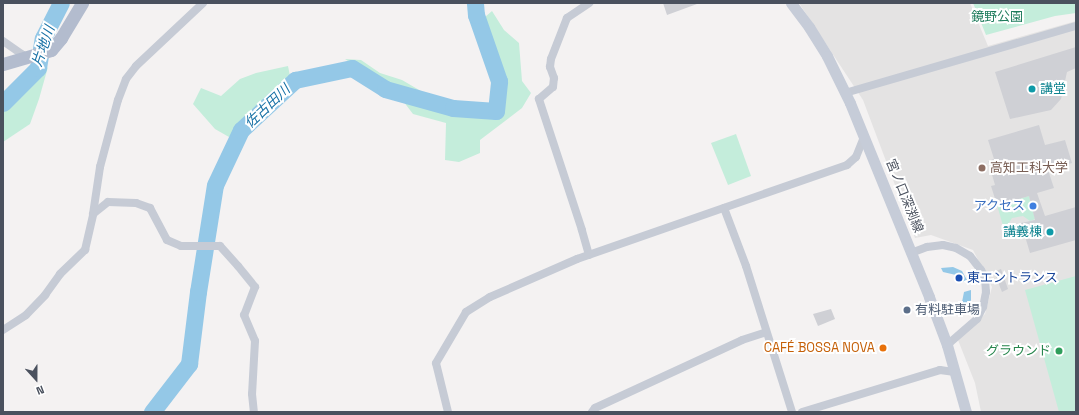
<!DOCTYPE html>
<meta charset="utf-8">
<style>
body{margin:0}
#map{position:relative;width:1079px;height:415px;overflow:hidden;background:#f4f2f2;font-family:"Space Grotesk","Noto Sans JP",sans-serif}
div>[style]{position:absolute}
.education>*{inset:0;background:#e4e3e3}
.green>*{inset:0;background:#c4eddb}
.water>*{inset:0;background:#94c8e7}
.river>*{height:17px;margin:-8.5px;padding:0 8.5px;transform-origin:8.5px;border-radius:8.5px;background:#94c8e7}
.building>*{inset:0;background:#cfd0d5}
.street>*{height:8px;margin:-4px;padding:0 4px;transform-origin:4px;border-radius:4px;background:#c6cbd5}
.secondary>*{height:11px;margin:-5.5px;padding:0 5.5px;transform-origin:5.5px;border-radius:5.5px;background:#c6ccd8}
.primary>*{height:13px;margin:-6.5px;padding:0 6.5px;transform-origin:6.5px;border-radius:6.5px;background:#b3bcce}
.dots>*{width:11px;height:11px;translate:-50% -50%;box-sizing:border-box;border:2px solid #fff;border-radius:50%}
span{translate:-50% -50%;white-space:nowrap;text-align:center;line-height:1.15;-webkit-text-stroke:4px #fff;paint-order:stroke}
.park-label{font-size:13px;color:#1e7c5c}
.culture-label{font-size:13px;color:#0d838f}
.left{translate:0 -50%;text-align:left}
.right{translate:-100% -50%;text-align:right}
.education-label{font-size:13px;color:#785e54}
.street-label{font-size:13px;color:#4a515e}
.shop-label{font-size:13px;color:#366cbe}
.transit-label{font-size:13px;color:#164399}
.service-label{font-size:13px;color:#4e5e75}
.food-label{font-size:13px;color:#c56008}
.leisure-label{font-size:13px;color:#27864d}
.water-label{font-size:14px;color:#1670a5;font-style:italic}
.frame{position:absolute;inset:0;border:4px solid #4a515e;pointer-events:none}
.north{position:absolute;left:16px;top:359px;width:40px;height:40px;-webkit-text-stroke:3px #fff;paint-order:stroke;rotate:159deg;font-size:11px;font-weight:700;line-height:16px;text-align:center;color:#4a515e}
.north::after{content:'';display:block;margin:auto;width:14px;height:18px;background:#4a515e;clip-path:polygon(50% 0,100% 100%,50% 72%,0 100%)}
</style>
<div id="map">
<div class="education">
<i style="clip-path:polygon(799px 3px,970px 3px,988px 46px,1076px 21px,1076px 412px,981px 412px,975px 383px,958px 340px,985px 314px,992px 287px,973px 250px,931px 235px,915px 238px,863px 100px)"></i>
</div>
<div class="green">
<i style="clip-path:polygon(973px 3px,1076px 3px,1076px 13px,1055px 16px,986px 35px)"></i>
<i style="clip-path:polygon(492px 11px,504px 30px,519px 43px,522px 81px,531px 93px,522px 108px,480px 140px,480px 153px,459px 162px,445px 160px,446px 123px,413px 114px,397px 93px,345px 59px,361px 60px,380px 73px,402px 80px,438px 101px,462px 108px,483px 110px,497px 105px,500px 89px,497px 64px,490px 39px,482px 28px,485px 17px)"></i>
<i style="clip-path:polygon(288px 66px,290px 76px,280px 93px,256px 110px,229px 137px,215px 129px,193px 104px,201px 88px,221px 96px,240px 79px,256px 73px)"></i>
<i style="clip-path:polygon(48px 67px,39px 99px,30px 124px,3px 142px,3px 109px,20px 96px)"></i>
<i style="clip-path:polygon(736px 134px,751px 176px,728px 185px,711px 143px)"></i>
<i style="clip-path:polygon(1029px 196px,1035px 219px,1030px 221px,1023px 216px,1012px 218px,1009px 223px,1010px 228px,1015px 234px,1006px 236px,997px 205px)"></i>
<i style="clip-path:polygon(1076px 276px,1076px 412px,1059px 412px,1025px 290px)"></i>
</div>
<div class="water">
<i style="clip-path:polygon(953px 267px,962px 271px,967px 280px,962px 282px,956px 275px,943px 272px,941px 268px)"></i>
<i style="clip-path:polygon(971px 290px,971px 300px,966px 311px,958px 315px,957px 312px,962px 302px,964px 292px)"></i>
</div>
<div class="river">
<i style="left:3px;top:103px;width:49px;rotate:-45deg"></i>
<i style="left:38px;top:68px;width:30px;rotate:-81deg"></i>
<i style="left:43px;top:38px;width:39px;rotate:-63deg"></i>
<i style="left:152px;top:412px;width:61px;rotate:-52.4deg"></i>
<i style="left:189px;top:364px;width:73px;rotate:-82.9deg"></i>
<i style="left:198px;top:292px;width:108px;rotate:-81deg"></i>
<i style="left:215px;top:185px;width:61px;rotate:-64.7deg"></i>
<i style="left:241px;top:130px;width:74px;rotate:-42.8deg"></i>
<i style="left:295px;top:80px;width:58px;rotate:-11.9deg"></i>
<i style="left:352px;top:68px;width:39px;rotate:32deg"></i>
<i style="left:385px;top:89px;width:71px;rotate:15.6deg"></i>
<i style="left:453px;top:108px;width:43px;rotate:4deg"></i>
<i style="left:496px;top:111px;width:30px;rotate:-84deg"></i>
<i style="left:499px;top:81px;width:70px;rotate:-109.2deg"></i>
<i style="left:476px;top:15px;width:12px;rotate:-95deg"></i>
</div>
<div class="building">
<i style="clip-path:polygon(663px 3px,697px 3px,697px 4px,667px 15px)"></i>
<i style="clip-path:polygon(1076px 47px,1076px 68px,1067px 72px,1061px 99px,1051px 110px,1010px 119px,995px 72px)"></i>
<i style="clip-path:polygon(1039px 125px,1045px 145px,1065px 140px,1072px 163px,1048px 170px,1054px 188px,1037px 193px,1045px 216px,1076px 207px,1076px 240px,1030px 253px,1021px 223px,1035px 220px,1029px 196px,997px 205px,991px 186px,995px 185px,988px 161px,994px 159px,988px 140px)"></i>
<i style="clip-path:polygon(1001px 269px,1008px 289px,1002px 292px,994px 272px)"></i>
<i style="clip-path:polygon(831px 309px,835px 319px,818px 326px,813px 314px)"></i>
</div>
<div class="street">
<i style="left:3px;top:41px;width:24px;rotate:35deg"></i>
<i style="left:23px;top:55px;width:4px;rotate:63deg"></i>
<i style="left:845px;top:93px;width:241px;rotate:-16.2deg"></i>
<i style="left:724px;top:208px;width:62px;rotate:69.2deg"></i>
<i style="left:746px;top:266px;width:153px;rotate:72.5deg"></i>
<i style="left:93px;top:214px;width:19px;rotate:-39deg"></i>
<i style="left:108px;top:202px;width:28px;rotate:2deg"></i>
<i style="left:136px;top:203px;width:15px;rotate:20deg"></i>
<i style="left:150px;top:208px;width:36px;rotate:62deg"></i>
<i style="left:167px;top:240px;width:15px;rotate:23deg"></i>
<i style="left:181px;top:246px;width:39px"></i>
<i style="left:220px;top:246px;width:27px;rotate:48deg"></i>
<i style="left:238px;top:266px;width:27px;rotate:51deg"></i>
<i style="left:255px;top:287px;width:30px;rotate:111deg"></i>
<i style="left:244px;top:315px;width:28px;rotate:67deg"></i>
<i style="left:255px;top:341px;width:53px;rotate:93.2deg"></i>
<i style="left:252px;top:394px;width:18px;rotate:84deg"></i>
<i style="left:911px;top:253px;width:17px;rotate:-21deg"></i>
<i style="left:927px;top:247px;width:16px;rotate:-7deg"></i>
<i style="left:943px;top:245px;width:13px;rotate:13deg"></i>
<i style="left:956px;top:248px;width:16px;rotate:30deg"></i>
<i style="left:970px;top:256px;width:18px;rotate:52deg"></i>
<i style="left:981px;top:270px;width:9px;rotate:63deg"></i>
<i style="left:985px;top:278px;width:14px;rotate:86deg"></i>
<i style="left:986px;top:292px;width:15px;rotate:101deg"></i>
<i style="left:983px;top:307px;width:13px;rotate:117deg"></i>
<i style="left:977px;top:319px;width:40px;rotate:139deg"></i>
<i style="left:589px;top:255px;width:26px;rotate:-106deg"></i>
<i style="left:582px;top:230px;width:138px;rotate:-108.2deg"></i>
<i style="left:539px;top:99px;width:18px;rotate:-41deg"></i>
<i style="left:553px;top:87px;width:9px;rotate:-84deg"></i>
<i style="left:554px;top:78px;width:12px;rotate:-110deg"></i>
<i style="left:550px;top:67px;width:8px;rotate:-83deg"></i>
<i style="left:551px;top:59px;width:44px;rotate:-68.7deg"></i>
<i style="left:567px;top:18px;width:27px;rotate:-34deg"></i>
<i style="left:3px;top:330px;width:27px;rotate:-33deg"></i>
<i style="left:26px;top:315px;width:28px;rotate:-46deg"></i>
<i style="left:45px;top:295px;width:26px;rotate:-54deg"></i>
<i style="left:60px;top:274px;width:35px;rotate:-44deg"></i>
<i style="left:85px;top:250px;width:37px;rotate:-77deg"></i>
<i style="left:93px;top:214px;width:48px;rotate:-81.5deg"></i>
<i style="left:100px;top:167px;width:69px;rotate:-75deg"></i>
<i style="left:118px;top:100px;width:22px;rotate:-69deg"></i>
<i style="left:126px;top:79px;width:16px;rotate:-52deg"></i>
<i style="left:136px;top:66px;width:92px;rotate:-43.2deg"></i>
<i style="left:448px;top:412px;width:50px;rotate:-103.8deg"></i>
<i style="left:436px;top:363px;width:59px;rotate:-59.5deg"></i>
<i style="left:466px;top:312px;width:28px;rotate:-32deg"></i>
<i style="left:490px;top:297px;width:95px;rotate:-23.6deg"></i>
<i style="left:577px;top:259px;width:286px;rotate:-19.2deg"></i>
<i style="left:847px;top:165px;width:12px;rotate:-42deg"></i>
<i style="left:856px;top:157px;width:22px;rotate:-68deg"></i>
<i style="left:592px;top:412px;width:5px;rotate:-53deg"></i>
<i style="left:595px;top:408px;width:162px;rotate:-24.8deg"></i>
<i style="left:742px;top:340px;width:25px;rotate:-18deg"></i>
<i style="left:802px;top:412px;width:144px;rotate:-16.9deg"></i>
<i style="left:940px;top:370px;width:15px;rotate:8deg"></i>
</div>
<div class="secondary">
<i style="left:791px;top:3px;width:30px;rotate:53deg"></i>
<i style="left:809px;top:27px;width:34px;rotate:58deg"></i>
<i style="left:827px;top:56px;width:52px;rotate:63.9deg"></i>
<i style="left:850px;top:103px;width:209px;rotate:67.8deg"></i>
<i style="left:929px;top:297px;width:51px;rotate:69.4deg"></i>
<i style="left:947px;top:345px;width:70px;rotate:74.2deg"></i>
</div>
<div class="primary">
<i style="left:3px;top:64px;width:50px;rotate:-16.3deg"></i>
<i style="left:51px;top:50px;width:16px;rotate:-50deg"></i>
<i style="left:61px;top:38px;width:41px;rotate:-59deg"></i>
</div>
<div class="dots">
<i style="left:1032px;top:89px;background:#0f9aa8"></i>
<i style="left:982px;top:168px;background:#8d6e63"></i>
<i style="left:1033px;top:206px;background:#3f7fe0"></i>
<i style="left:1050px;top:232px;background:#0f9aa8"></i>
<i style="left:959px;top:278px;background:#1a4fb4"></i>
<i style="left:907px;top:310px;background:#5c6f8a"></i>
<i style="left:883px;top:348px;background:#e8710a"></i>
<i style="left:1059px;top:351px;background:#2e9e5b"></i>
</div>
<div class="park-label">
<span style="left:997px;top:17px">鏡野公園</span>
</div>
<div class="culture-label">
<span class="left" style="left:1040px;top:89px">講堂</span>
<span class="right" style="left:1042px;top:232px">講義棟</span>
</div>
<div class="education-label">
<span class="left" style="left:990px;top:168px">高知工科大学</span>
</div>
<div class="street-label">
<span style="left:904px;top:196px;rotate:68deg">宮ノ口深渕線</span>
</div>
<div class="shop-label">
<span class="right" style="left:1025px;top:206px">アクセス</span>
</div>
<div class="transit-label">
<span class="left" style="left:967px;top:278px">東エントランス</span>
</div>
<div class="service-label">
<span class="left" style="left:915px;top:310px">有料駐車場</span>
</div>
<div class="food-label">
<span class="right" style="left:875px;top:348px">CAFÉ BOSSA NOVA</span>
</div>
<div class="leisure-label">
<span class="right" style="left:1051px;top:351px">グラウンド</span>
</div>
<div class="water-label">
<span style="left:43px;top:46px;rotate:-71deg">片地川</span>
<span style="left:267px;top:106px;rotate:-43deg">佐古田川</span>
</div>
<div class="frame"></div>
<div class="north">N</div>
</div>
